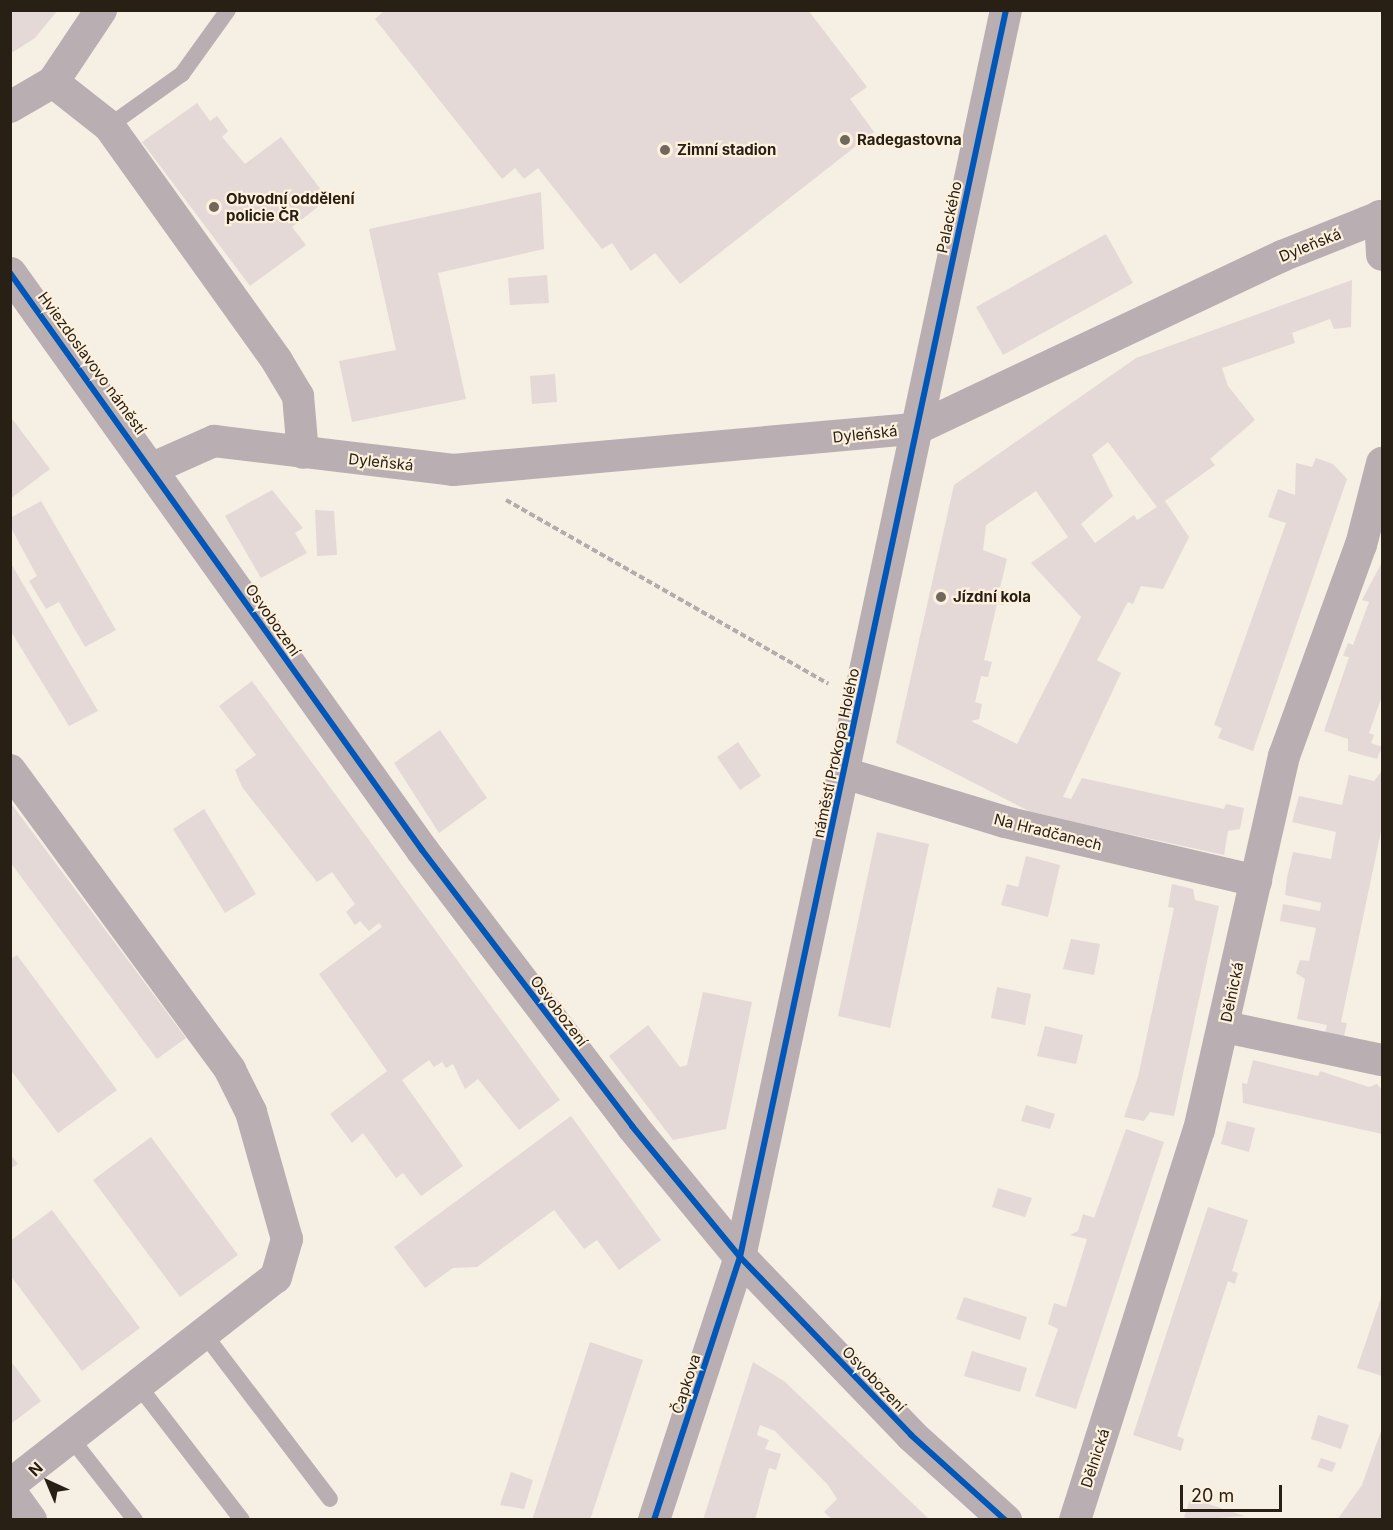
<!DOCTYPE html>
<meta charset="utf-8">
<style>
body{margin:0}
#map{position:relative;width:1393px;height:1530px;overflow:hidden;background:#f6efe4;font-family:Inter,sans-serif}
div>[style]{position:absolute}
.building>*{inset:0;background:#e5d9d7}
.path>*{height:4px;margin-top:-2px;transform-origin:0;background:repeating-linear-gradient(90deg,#b5abac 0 6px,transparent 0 9px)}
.service>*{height:16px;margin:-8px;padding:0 8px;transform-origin:8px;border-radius:8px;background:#b9aeb2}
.minor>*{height:32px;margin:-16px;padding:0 16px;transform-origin:16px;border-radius:16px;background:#b9aeb2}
.tertiary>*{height:33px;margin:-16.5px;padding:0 16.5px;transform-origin:16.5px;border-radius:16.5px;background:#b9aeb2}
.cycleway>*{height:6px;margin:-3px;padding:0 3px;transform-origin:3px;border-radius:3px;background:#0057b8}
.dots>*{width:16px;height:16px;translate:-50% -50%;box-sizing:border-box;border:3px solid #fdf0dd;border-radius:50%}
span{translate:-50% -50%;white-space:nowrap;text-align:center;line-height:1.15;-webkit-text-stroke:4.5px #fdf0dd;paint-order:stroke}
.poi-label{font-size:15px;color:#282014;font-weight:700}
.left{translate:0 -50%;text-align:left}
.street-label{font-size:15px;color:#282014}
.frame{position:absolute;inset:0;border:12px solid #282014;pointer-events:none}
.north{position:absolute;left:18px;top:1452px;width:60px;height:60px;-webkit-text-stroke:4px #fdf0dd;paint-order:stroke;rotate:316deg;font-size:16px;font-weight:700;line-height:24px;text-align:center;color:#282014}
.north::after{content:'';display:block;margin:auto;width:21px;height:27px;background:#282014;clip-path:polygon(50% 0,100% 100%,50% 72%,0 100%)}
.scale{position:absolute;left:1180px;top:1485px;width:102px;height:27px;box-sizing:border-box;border:3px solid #282014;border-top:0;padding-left:8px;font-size:18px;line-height:21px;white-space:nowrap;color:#282014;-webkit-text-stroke:4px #fdf0dd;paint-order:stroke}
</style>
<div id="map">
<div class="building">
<i style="clip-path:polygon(10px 10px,58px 10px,35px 38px,10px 54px)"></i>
<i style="clip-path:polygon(385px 10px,808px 10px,867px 87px,850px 99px,874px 132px,680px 284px,655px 253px,631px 271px,612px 243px,602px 249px,538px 168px,524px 179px,515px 168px,502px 179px,375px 19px)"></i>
<i style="clip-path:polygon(197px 103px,210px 121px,217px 116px,228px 131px,222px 137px,245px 164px,281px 137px,328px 199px,292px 227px,306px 245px,250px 286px,142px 142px)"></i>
<i style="clip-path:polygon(541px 192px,544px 249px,438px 273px,466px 399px,352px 422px,339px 361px,396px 350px,369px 229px)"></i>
<i style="clip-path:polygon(1106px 234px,1133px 283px,1003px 355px,976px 307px)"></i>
<i style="clip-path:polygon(547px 275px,549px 303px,510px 305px,508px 278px)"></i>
<i style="clip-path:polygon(evenodd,1352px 280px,1351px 327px,1334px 329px,1330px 319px,1292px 333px,1295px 343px,1222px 368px,1228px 386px,1255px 420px,1210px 459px,1215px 465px,1165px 501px,1189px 537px,1163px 589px,1141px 586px,1133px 604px,1128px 602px,1097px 660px,1121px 673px,1063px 797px,1071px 799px,1082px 778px,1224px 809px,1226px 804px,1244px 808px,1240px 829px,1228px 831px,1224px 855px,1074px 822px,1052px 823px,896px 743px,954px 485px,1136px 358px,1352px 280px,1108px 442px,1157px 507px,1137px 520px,1134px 515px,1095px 543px,1081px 524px,1113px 496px,1092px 455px,1108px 442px,1352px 280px,1036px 491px,1068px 537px,1031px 563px,1081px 617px,1017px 744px,971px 721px,979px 719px,982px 704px,975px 702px,981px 676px,988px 677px,992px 662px,984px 660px,997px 604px,1004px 605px,1007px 590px,1000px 588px,1007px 559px,983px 550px,986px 525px,1036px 491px)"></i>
<i style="clip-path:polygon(555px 374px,557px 402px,532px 404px,530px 376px)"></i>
<i style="clip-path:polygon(10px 416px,50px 469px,10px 499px)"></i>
<i style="clip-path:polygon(1316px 458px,1333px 464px,1347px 479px,1253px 751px,1218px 738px,1222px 728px,1214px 725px,1286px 523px,1268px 517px,1278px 489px,1295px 495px,1296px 463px,1312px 467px)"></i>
<i style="clip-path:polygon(272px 490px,303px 528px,295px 533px,307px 553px,261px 578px,225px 516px)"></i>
<i style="clip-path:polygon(41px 501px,116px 630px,85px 647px,59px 602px,46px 609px,29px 581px,37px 576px,10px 526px,10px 518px)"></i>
<i style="clip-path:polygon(315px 510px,334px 511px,337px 555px,317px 556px)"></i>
<i style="clip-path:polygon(10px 562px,98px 711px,69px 726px,10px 630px)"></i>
<i style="clip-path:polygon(1382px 562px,1382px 696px,1369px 733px,1374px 735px,1371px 743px,1382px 747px,1377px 759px,1348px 751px,1348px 739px,1324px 731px,1349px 657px,1343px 656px,1348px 643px,1353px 645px,1369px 602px,1362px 600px)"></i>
<i style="clip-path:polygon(252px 681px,560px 1100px,519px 1130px,478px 1079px,465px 1089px,453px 1064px,446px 1068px,442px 1062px,434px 1067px,429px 1060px,402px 1080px,463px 1166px,421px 1196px,403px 1173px,396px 1178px,363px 1133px,352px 1143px,330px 1114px,387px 1071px,319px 974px,382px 927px,379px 923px,369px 931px,360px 921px,355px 925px,346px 912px,355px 904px,332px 872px,317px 882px,242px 787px,235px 770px,256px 755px,219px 706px)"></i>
<i style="clip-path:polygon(440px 730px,487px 798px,439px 833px,394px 763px)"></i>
<i style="clip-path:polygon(738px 742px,761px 776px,740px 790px,717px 757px)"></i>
<i style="clip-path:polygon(1382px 771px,1382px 827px,1341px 1022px,1347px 1023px,1343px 1041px,1324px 1036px,1327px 1025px,1297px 1019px,1305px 979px,1296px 973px,1300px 960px,1309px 961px,1316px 928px,1280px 921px,1283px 904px,1320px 911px,1321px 903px,1285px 895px,1287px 878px,1293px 852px,1331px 859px,1336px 832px,1292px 822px,1299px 796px,1342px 805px,1349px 775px,1374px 781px)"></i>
<i style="clip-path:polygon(10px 802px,186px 1038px,157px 1059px,10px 862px)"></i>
<i style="clip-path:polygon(204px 809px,256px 894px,225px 913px,173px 829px)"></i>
<i style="clip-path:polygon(877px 832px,929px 844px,890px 1028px,838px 1016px)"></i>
<i style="clip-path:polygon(1026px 856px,1060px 865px,1048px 917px,1001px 905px,1007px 884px,1018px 887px)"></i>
<i style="clip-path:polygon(1172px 884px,1193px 889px,1195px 900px,1219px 906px,1174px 1116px,1150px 1112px,1144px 1121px,1124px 1117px,1138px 1077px,1174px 908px,1168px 907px)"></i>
<i style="clip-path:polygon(1071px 939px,1100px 944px,1094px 975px,1063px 969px)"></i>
<i style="clip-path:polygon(17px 955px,117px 1090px,58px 1133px,10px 1069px,10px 959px)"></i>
<i style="clip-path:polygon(997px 987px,1031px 994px,1025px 1025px,991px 1018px)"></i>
<i style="clip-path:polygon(703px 992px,752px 1002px,726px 1129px,673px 1140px,609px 1056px,648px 1025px,680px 1067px,687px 1065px)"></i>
<i style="clip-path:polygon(1045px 1026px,1083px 1035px,1076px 1064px,1037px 1056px)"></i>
<i style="clip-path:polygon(1253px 1060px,1318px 1076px,1320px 1071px,1369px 1087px,1377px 1084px,1382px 1090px,1382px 1134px,1243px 1103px,1242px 1083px,1247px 1084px)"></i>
<i style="clip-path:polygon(1026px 1105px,1055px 1114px,1050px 1129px,1021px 1121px)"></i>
<i style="clip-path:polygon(571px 1116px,661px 1240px,619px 1270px,597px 1240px,584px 1249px,554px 1210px,477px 1267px,453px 1268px,425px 1288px,394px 1247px)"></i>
<i style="clip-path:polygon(1227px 1121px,1255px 1128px,1249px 1152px,1221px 1144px)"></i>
<i style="clip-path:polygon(1126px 1129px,1164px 1142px,1076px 1409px,1035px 1396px,1058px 1329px,1048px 1324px,1054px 1303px,1066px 1307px,1087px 1239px,1070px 1235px,1078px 1231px,1083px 1214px,1094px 1218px)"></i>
<i style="clip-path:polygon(151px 1137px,238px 1255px,180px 1297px,93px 1180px)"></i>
<i style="clip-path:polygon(10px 1154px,18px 1164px,10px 1169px)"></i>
<i style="clip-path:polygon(998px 1188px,1032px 1198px,1025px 1217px,992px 1207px)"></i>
<i style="clip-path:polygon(1208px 1207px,1248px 1220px,1232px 1271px,1238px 1273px,1235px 1284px,1228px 1281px,1177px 1436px,1184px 1439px,1181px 1451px,1133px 1435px)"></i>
<i style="clip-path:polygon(52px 1210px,140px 1328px,82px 1371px,10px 1275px,10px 1241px)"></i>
<i style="clip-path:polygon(1382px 1295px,1382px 1376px,1357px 1368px)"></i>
<i style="clip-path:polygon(964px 1297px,1027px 1317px,1020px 1340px,956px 1319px)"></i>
<i style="clip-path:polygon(590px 1342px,643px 1360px,590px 1520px,532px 1520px)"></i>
<i style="clip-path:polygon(972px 1351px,1027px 1368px,1020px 1392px,964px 1376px)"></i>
<i style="clip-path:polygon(10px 1360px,41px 1401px,12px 1423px,10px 1421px)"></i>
<i style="clip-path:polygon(753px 1362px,784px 1381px,930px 1520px,833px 1520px,824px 1512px,837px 1499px,828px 1485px,775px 1431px,760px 1425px,757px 1435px,769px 1440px,765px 1449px,781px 1454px,776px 1470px,769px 1468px,755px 1520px,703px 1520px)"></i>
<i style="clip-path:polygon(1318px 1415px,1349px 1425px,1341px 1449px,1311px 1439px)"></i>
<i style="clip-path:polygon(1382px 1428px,1382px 1520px,1337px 1520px,1362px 1485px)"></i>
<i style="clip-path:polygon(1321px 1458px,1336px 1463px,1332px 1472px,1317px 1467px)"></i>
<i style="clip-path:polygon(511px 1472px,533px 1480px,524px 1509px,500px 1505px)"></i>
<i style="clip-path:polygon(1190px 1500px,1196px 1500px,1245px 1516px,1191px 1520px,1184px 1517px)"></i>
</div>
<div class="path">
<i style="left:506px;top:500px;width:371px;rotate:29.7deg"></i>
</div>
<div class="service">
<i style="left:109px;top:126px;width:90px;rotate:-35.5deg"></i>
<i style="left:182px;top:74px;width:79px;rotate:-54.3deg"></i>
<i style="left:205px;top:1335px;width:206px;rotate:52.7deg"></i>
<i style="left:138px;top:1385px;width:170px;rotate:52.4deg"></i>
<i style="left:70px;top:1437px;width:105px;rotate:51.9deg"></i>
</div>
<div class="minor">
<i style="left:53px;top:82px;width:71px;rotate:38.2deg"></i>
<i style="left:109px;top:126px;width:289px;rotate:54.4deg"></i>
<i style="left:277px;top:361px;width:41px;rotate:59deg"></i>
<i style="left:298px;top:396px;width:57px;rotate:85deg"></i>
<i style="left:10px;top:107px;width:50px;rotate:-30.2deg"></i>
<i style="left:53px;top:82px;width:87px;rotate:-56.3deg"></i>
<i style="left:1380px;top:216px;width:39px;rotate:87deg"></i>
<i style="left:153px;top:468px;width:67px;rotate:-23.9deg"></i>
<i style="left:214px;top:441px;width:241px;rotate:6.9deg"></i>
<i style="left:453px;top:470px;width:465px;rotate:-5.1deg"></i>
<i style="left:916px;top:429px;width:405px;rotate:-25.3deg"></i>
<i style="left:1282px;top:256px;width:108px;rotate:-21.8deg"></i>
<i style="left:10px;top:770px;width:372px;rotate:53.7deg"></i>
<i style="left:230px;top:1070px;width:47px;rotate:63.4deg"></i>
<i style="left:251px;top:1112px;width:132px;rotate:74.2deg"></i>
<i style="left:287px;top:1239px;width:40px;rotate:106deg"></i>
<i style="left:276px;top:1277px;width:338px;rotate:142deg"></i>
<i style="left:844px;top:773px;width:168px;rotate:16.9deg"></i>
<i style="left:1005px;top:822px;width:258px;rotate:13.2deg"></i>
<i style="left:1225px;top:1027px;width:160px;rotate:11.9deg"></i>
<i style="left:10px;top:1491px;width:36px;rotate:54deg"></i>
<i style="left:654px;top:1520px;width:277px;rotate:-71.9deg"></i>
<i style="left:740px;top:1257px;width:1275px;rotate:-77.96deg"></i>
<i style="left:1075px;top:1520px;width:409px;rotate:-72.4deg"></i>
<i style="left:1199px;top:1130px;width:384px;rotate:-77.2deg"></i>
<i style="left:1284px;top:756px;width:225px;rotate:-70deg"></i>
<i style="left:1361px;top:545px;width:85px;rotate:-75.6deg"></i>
</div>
<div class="tertiary">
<i style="left:10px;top:273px;width:709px;rotate:54.47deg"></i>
<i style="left:422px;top:850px;width:347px;rotate:52.7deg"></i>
<i style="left:632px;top:1126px;width:170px;rotate:50.5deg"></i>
<i style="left:740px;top:1257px;width:247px;rotate:46.1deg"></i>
<i style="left:911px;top:1435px;width:127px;rotate:42.1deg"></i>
</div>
<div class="cycleway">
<i style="left:10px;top:273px;width:709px;rotate:54.47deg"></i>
<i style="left:422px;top:850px;width:347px;rotate:52.7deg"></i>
<i style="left:632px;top:1126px;width:170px;rotate:50.5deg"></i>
<i style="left:740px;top:1257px;width:247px;rotate:46.1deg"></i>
<i style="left:911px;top:1435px;width:127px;rotate:42.1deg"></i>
<i style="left:654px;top:1520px;width:277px;rotate:-71.9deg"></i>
<i style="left:740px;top:1257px;width:1275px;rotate:-77.96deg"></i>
</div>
<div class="dots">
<i style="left:845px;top:140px;background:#70685d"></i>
<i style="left:665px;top:150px;background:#70685d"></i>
<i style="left:214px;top:207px;background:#70685d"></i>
<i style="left:941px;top:597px;background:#70685d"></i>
</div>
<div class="poi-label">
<span class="left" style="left:857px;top:140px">Radegastovna</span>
<span class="left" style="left:677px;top:150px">Zimní stadion</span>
<span class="left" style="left:226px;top:207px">Obvodní oddělení<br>policie ČR</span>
<span class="left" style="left:953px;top:597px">Jízdní kola</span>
</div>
<div class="street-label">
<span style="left:949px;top:217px;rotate:-78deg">Palackého</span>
<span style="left:1310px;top:245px;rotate:-22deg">Dyleňská</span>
<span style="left:92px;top:363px;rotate:54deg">Hviezdoslavovo náměstí</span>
<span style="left:865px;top:434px;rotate:-6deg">Dyleňská</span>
<span style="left:381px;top:462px;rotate:6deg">Dyleňská</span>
<span style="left:273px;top:620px;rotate:55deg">Osvobození</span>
<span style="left:836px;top:753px;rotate:-78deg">náměstí Prokopa Holého</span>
<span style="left:1048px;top:832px;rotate:14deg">Na Hradčanech</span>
<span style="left:1232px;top:992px;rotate:-78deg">Dělnická</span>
<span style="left:559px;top:1011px;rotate:53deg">Osvobození</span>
<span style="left:874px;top:1379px;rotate:46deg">Osvobození</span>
<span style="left:686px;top:1384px;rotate:-72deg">Čapkova</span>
<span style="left:1095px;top:1458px;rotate:-72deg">Dělnická</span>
</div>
<div class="frame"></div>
<div class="north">N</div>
<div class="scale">20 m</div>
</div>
